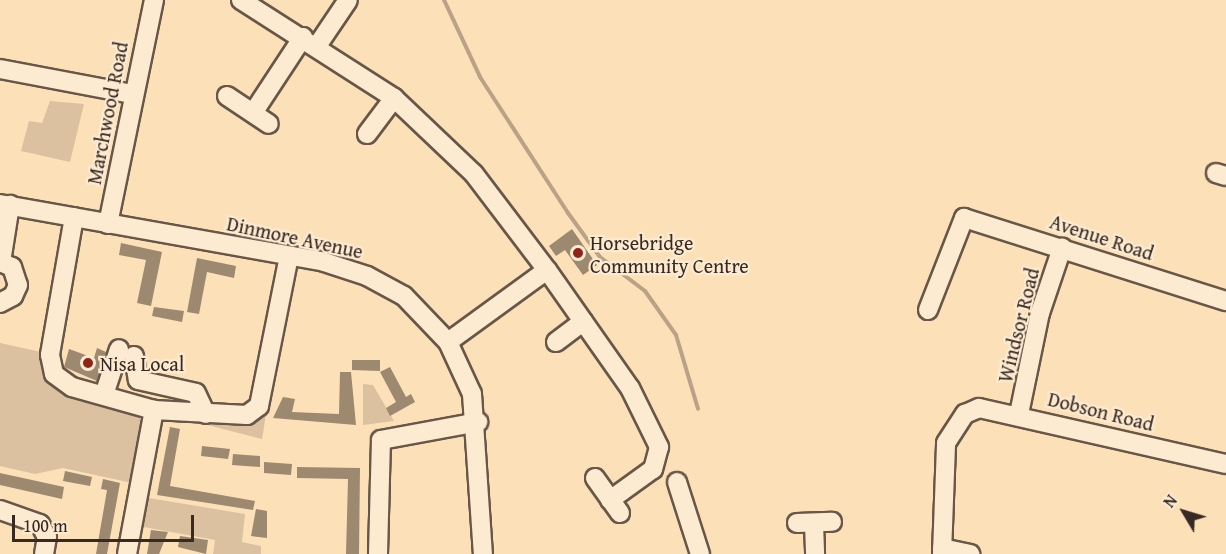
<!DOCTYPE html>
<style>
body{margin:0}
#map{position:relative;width:1226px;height:554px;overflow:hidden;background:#fce0b8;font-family:"Gentium Book Plus",serif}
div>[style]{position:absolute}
.green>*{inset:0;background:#dbc19f}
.stream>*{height:4px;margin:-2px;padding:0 2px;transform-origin:2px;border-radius:2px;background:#b9a285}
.building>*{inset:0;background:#9d8870}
.roads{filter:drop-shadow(2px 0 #685748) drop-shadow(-2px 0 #685748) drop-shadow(0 2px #685748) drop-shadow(0 -2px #685748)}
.minor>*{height:18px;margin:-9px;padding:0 9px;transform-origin:9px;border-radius:9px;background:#fdebd1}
.dots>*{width:16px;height:16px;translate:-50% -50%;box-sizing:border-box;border:3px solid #fdebd1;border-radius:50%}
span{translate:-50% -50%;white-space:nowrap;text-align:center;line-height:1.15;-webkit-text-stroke:4.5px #fdebd1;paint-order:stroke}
.street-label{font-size:20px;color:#372923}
.poi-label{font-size:20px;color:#372923}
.left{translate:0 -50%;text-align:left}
.north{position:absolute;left:1154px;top:482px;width:60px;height:60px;-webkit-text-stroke:4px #fdebd1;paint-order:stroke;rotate:308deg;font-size:16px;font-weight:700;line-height:24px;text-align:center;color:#372923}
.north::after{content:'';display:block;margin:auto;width:21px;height:27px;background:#372923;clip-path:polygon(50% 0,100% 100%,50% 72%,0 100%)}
.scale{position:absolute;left:12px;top:515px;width:182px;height:27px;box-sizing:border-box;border:3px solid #372923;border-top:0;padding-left:8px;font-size:18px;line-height:21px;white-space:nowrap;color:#372923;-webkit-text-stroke:4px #fdebd1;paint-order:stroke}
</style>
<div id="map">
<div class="green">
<i style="clip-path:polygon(50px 101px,84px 104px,70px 162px,21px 151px,29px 121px,42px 123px)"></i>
<i style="clip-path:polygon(0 343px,41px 352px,42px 372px,55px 388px,137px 412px,143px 425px,132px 483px,63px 468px,35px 474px,0 466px)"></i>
<i style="clip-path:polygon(363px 384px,373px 385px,394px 421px,363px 425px)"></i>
<i style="clip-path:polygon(268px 402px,262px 439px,188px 420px,201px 416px)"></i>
<i style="clip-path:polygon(143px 497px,245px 514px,242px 542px,261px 546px,261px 554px,213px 554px,215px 540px,138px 526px)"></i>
</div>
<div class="stream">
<i style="left:444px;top:0;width:85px;rotate:64.9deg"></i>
<i style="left:480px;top:77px;width:162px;rotate:57.1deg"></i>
<i style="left:568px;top:213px;width:54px;rotate:54deg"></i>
<i style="left:600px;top:257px;width:56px;rotate:37.1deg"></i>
<i style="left:645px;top:291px;width:54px;rotate:54.8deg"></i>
<i style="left:676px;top:335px;width:77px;rotate:73.4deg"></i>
</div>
<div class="building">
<i style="clip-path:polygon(572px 229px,597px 265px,583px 275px,565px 250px,556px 256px,549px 246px)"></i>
<i style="clip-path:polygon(121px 243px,162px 252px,151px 306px,137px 303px,146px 260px,119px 255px)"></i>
<i style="clip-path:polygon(197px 258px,236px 266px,234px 278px,207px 272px,199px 314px,187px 312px)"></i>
<i style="clip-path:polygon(154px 307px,184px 311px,182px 322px,152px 316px)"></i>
<i style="clip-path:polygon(97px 348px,106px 352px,97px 381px,64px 367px,69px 349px,94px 358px)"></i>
<i style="clip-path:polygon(352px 360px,380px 360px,380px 371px,352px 370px)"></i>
<i style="clip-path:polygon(390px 367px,406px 397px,411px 394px,415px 402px,390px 416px,386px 408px,396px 402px,380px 372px)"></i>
<i style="clip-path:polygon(340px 372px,351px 372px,356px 425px,273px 418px,283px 397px,295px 399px,292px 412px,339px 414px)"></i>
<i style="clip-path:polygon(170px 427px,180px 429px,170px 486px,255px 501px,253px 510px,157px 495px)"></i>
<i style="clip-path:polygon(202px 446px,230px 449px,228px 459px,201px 456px)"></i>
<i style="clip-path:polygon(233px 454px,260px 456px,260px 467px,232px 465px)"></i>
<i style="clip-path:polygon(264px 462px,292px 464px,291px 475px,264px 473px)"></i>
<i style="clip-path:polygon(297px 467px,360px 468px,359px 554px,346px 554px,348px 479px,297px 478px)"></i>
<i style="clip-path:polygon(65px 471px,92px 477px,90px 486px,63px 481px)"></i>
<i style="clip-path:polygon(0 473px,64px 487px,62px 499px,0 485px)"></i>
<i style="clip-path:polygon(103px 479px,120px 483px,107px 554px,96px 554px,107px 490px,101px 489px)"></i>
<i style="clip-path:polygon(256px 509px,267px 511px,267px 538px,251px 536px)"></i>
<i style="clip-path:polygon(151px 530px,168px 532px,159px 554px,147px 554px)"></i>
<i style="clip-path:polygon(180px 536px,208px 540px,206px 554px,178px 547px)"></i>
</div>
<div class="roads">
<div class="minor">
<i style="left:241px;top:0;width:182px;rotate:32.6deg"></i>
<i style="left:394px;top:98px;width:110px;rotate:43.5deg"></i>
<i style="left:474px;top:174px;width:121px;rotate:52.8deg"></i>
<i style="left:547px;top:270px;width:122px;rotate:144deg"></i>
<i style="left:317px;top:46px;width:55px;rotate:-56deg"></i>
<i style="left:0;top:69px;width:134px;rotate:10.7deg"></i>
<i style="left:227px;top:96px;width:50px;rotate:33.7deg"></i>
<i style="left:253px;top:113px;width:91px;rotate:-56.7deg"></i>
<i style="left:367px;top:134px;width:45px;rotate:-53.1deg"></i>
<i style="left:1216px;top:173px;width:10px;rotate:17deg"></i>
<i style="left:0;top:204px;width:329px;rotate:10.1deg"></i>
<i style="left:324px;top:262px;width:45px;rotate:18deg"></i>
<i style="left:367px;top:276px;width:42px;rotate:28.4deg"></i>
<i style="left:404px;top:296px;width:64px;rotate:46.3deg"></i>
<i style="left:448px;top:342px;width:57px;rotate:65.2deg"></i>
<i style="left:472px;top:394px;width:160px;rotate:86.1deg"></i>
<i style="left:74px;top:217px;width:140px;rotate:99.9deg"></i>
<i style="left:50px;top:355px;width:19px;rotate:78deg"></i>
<i style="left:54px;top:374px;width:22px;rotate:36deg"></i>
<i style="left:72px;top:387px;width:85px;rotate:15.7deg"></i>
<i style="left:154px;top:410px;width:93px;rotate:3.1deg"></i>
<i style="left:247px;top:415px;width:15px;rotate:-37deg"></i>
<i style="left:259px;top:406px;width:153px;rotate:-78.7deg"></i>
<i style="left:108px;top:224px;width:229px;rotate:-78.4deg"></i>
<i style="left:0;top:262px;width:13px;rotate:23deg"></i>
<i style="left:12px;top:267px;width:19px;rotate:72deg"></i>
<i style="left:18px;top:285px;width:12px;rotate:114deg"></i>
<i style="left:13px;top:296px;width:15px;rotate:152deg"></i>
<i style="left:1px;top:262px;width:58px;rotate:-81deg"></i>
<i style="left:547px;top:270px;width:144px;rotate:54.9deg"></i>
<i style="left:630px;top:388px;width:66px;rotate:63.8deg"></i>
<i style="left:659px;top:447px;width:23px;rotate:105deg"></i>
<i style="left:653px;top:469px;width:53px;rotate:144.2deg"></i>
<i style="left:928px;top:310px;width:99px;rotate:-68.6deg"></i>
<i style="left:964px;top:218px;width:275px;rotate:17.6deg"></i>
<i style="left:556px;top:342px;width:34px;rotate:-37deg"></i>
<i style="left:134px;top:356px;width:24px;rotate:81deg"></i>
<i style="left:138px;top:380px;width:59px;rotate:12.6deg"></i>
<i style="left:196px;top:393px;width:23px;rotate:65deg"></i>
<i style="left:104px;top:395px;width:48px;rotate:-71.9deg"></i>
<i style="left:1019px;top:414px;width:103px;rotate:-78.3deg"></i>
<i style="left:1040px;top:313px;width:69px;rotate:-71.3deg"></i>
<i style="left:595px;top:478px;width:43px;rotate:54.5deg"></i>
<i style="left:677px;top:482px;width:76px;rotate:72.3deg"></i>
<i style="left:0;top:510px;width:42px;rotate:19.3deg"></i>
<i style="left:40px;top:524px;width:15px;rotate:62deg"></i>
<i style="left:47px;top:537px;width:17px;rotate:100deg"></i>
<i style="left:797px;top:523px;width:35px;rotate:-2deg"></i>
<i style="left:814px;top:523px;width:31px;rotate:88deg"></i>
<i style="left:942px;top:548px;width:29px;rotate:12deg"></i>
<i style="left:127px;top:554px;width:147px;rotate:-79.4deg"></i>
<i style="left:378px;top:554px;width:114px;rotate:-88.5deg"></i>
<i style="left:381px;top:440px;width:99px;rotate:-10.5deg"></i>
<i style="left:942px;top:554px;width:111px;rotate:-87.9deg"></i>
<i style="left:946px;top:443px;width:35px;rotate:-57deg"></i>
<i style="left:965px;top:414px;width:15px;rotate:-23deg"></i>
<i style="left:979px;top:408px;width:253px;rotate:12.8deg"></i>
</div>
</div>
<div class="dots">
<i style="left:578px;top:253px;background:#8f2418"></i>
<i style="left:88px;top:363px;background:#8f2418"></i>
</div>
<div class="street-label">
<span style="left:107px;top:113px;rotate:-79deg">Marchwood Road</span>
<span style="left:295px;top:237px;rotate:12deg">Dinmore Avenue</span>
<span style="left:1102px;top:237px;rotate:18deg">Avenue Road</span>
<span style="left:1018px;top:325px;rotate:-76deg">Windsor Road</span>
<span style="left:1101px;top:411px;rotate:14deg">Dobson Road</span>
</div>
<div class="poi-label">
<span class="left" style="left:590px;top:254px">Horsebridge<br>Community Centre</span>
<span class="left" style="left:100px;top:363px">Nisa Local</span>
</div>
<div class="north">N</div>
<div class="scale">100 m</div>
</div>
